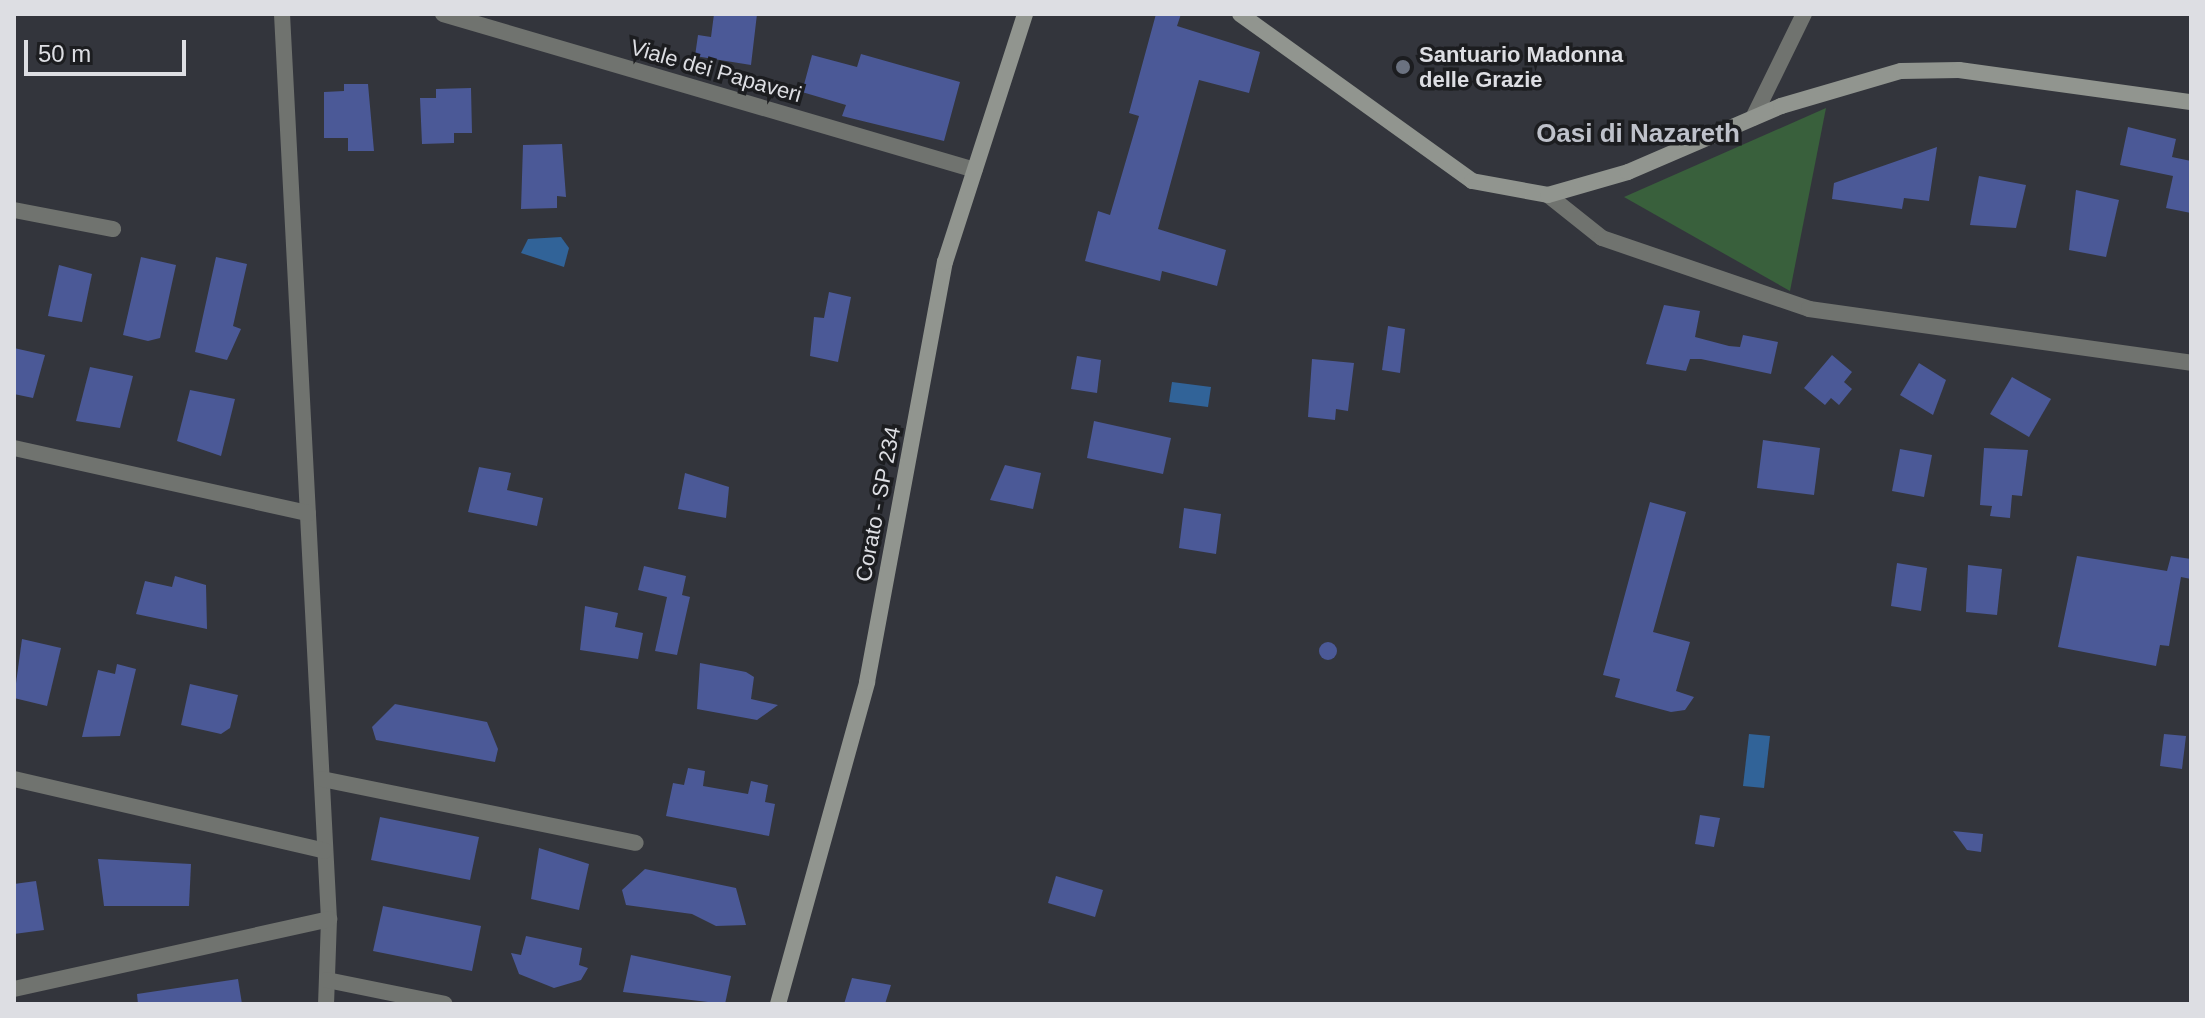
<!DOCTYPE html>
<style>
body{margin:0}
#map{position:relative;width:2205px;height:1018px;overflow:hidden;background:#33353c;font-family:Arial,sans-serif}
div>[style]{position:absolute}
.green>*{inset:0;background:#39603c}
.water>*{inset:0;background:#316398}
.building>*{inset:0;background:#4b5997}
.round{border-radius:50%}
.street>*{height:16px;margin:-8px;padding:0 8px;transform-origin:8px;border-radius:8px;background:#70736f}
.secondary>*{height:16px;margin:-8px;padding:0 8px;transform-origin:8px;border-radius:8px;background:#91958f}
.dots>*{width:22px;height:22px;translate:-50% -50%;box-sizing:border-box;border:4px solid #1c1d20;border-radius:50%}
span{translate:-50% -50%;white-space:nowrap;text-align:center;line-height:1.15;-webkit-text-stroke:7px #1c1d20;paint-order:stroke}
.poi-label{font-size:22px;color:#dddee3;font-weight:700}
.left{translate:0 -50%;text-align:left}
.street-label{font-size:22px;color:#dddee3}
.quarter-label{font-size:26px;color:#bec1ca;font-weight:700}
.frame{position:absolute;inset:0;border:16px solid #dddee3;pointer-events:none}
.scale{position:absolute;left:24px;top:40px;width:162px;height:36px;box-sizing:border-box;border:4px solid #dddee3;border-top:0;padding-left:10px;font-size:24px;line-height:28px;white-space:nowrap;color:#dddee3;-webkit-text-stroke:6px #1c1d20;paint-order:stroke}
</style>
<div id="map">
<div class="green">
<i style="clip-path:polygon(1826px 108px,1790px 291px,1624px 197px)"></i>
</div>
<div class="water">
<i style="clip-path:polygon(561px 237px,569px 248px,564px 267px,521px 253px,528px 239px)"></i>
<i style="clip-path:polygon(1172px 382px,1211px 387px,1208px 407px,1169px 402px)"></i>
<i style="clip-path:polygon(1749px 734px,1770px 736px,1764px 788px,1743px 786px)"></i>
</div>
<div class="building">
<i style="clip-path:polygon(714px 14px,757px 14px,751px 65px,695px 56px,698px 35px,711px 37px)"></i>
<i style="clip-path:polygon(1156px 14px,1181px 14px,1177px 26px,1260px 52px,1249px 93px,1199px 80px,1158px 229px,1226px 250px,1217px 286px,1162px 271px,1160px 281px,1085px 261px,1098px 211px,1110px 215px,1139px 116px,1129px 113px)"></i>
<i style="clip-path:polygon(861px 54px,960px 82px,944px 141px,842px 116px,846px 105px,802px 92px,812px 55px,857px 67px)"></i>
<i style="clip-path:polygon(344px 84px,368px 84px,374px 151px,348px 151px,348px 138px,324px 138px,324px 92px,344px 91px)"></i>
<i style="clip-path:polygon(471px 88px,472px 133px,454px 133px,454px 143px,422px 144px,420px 98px,436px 98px,436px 89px)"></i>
<i style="clip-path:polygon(2128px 127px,2176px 139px,2172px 157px,2191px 161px,2191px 213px,2166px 208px,2173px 176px,2120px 165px)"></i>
<i style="clip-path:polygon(562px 144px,566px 197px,557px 196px,557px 208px,521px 209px,523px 145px)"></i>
<i style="clip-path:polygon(1937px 147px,1929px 201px,1904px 198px,1902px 209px,1832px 199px,1834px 183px)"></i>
<i style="clip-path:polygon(1979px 176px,2026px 185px,2016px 228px,1970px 225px)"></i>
<i style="clip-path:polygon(2076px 190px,2119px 200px,2106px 257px,2069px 250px)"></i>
<i style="clip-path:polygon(141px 257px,176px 265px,160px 338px,148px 341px,123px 335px)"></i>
<i style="clip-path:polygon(216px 257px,247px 264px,233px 326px,241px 329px,227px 360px,195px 352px)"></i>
<i style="clip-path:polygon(59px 265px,92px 274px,82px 322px,48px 316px)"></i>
<i style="clip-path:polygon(829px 292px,851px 297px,838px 362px,810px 356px,814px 317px,824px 318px)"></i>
<i style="clip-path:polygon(1664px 305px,1700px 311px,1695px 337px,1729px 346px,1740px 347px,1743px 335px,1778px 342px,1771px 374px,1701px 359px,1690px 359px,1686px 371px,1646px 364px)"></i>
<i style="clip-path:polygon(1388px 326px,1405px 329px,1400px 373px,1382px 370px)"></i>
<i style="clip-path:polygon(14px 348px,45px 355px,33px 398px,14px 394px)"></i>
<i style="clip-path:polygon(1832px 355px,1852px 372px,1844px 382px,1852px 389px,1839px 405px,1831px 398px,1825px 405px,1804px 388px)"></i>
<i style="clip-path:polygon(1077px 356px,1101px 360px,1097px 393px,1071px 389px)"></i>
<i style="clip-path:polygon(1312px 359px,1354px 363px,1348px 411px,1336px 409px,1335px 420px,1308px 417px)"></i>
<i style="clip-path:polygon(1919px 363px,1946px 380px,1933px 415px,1900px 395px)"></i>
<i style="clip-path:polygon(90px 367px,133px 376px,120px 428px,76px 421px)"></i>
<i style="clip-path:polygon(2012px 377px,2051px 399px,2029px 437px,1990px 414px)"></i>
<i style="clip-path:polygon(190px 390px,235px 399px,221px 456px,177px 441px)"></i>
<i style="clip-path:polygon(1094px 421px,1171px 438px,1163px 474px,1087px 458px)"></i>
<i style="clip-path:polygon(1763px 440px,1820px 448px,1814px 495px,1757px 488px)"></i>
<i style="clip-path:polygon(1984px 448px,2028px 450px,2022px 496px,2012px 495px,2010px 518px,1990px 516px,1992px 506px,1980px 505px)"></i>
<i style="clip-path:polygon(1900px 449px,1932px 455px,1924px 497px,1892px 491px)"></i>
<i style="clip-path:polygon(1005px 465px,1041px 473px,1033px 509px,990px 500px)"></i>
<i style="clip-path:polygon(479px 467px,511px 473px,507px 490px,543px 498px,537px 526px,468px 512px)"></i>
<i style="clip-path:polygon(685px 473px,729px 487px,726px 518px,678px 509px)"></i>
<i style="clip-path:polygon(1650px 502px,1686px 512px,1653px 632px,1690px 642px,1676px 691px,1694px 697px,1685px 710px,1671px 712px,1615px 697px,1620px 679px,1603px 675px)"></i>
<i style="clip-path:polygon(1184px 508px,1221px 514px,1216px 554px,1179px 548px)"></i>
<i style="clip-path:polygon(2077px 556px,2167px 571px,2171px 556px,2191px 559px,2191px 579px,2181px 577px,2169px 646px,2160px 645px,2156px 666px,2058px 647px)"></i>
<i style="clip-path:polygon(1897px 563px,1927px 568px,1921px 611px,1891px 606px)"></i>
<i style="clip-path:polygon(1968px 565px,2002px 569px,1997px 615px,1966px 612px)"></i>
<i style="clip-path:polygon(644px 566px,686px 576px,682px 595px,690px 597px,677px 655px,655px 651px,667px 597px,638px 590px)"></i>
<i style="clip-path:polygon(175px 576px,206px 585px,207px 629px,136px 614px,145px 581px,172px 587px)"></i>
<i style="clip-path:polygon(585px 606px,618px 613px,615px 627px,643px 633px,638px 659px,580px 650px)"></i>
<i style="clip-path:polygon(22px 639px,61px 648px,47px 706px,14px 698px)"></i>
<i class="round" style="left:1319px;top:642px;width:18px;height:18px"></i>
<i style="clip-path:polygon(700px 663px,746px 672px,754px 677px,751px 699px,778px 705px,757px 720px,697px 709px)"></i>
<i style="clip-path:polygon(117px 664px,136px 669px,120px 736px,82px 737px,98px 670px,115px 674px)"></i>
<i style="clip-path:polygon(190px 684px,238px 695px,230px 728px,221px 734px,181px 725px)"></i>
<i style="clip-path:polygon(395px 704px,487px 722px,498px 749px,495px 762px,376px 740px,372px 727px)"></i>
<i style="clip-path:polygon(2164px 734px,2186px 736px,2182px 769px,2160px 766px)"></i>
<i style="clip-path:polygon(688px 768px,705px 771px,703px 786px,748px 794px,751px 781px,768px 785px,765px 802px,775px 804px,769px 836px,666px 816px,673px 783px,684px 785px)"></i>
<i style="clip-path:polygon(1700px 815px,1720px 818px,1714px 847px,1695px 844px)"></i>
<i style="clip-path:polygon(380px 817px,479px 837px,470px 880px,371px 860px)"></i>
<i style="clip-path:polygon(1953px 831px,1983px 834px,1981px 852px,1967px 850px)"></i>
<i style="clip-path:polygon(539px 848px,589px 864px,579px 910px,531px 899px)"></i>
<i style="clip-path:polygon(98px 859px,191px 864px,189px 906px,104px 906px)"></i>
<i style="clip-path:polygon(645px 869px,736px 888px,746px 925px,716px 926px,692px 914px,626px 905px,622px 890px)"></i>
<i style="clip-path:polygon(1056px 876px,1103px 890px,1095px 917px,1048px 903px)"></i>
<i style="clip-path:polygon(36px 881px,44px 930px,14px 934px,14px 884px)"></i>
<i style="clip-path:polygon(383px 906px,481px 926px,472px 971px,373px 951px)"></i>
<i style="clip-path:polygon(526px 936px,582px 948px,579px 965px,588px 968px,581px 980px,554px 988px,519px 974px,511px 953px,521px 955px)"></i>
<i style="clip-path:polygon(631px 955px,731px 976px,725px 1004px,623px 992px)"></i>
<i style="clip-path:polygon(852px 978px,891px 985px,885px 1004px,844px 1004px)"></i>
<i style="clip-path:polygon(238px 979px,242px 1004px,138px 1004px,137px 994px)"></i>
</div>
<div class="street">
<i style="left:282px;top:14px;width:906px;rotate:87.03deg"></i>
<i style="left:329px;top:919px;width:85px;rotate:92deg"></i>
<i style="left:443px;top:14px;width:554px;rotate:16.34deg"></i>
<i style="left:1753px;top:118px;width:116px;rotate:-63.9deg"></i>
<i style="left:1548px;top:195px;width:69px;rotate:38.5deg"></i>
<i style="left:1602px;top:238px;width:219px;rotate:18.9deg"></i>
<i style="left:1809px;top:309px;width:386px;rotate:8deg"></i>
<i style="left:14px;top:210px;width:101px;rotate:10.9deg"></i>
<i style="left:14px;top:448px;width:301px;rotate:12.5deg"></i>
<i style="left:14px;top:779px;width:319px;rotate:13deg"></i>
<i style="left:322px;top:779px;width:320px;rotate:11.5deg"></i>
<i style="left:327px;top:980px;width:120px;rotate:11.5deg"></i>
<i style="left:14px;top:989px;width:323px;rotate:-12.5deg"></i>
</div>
<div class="secondary">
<i style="left:1240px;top:14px;width:286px;rotate:35.7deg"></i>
<i style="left:1472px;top:181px;width:77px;rotate:10.4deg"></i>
<i style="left:1548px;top:195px;width:83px;rotate:-16deg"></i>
<i style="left:1628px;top:172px;width:167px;rotate:-23.3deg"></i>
<i style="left:1781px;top:106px;width:125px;rotate:-16.3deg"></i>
<i style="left:1901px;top:71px;width:58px;rotate:-1deg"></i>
<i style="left:1959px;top:70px;width:234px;rotate:7.9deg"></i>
<i style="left:778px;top:1004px;width:334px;rotate:-74.5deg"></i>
<i style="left:867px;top:682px;width:427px;rotate:-79.5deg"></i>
<i style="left:945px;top:262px;width:261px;rotate:-72.1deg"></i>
</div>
<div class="dots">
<i style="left:1403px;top:67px;background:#6b7280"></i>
</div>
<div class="poi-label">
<span class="left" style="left:1419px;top:67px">Santuario Madonna<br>delle Grazie</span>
</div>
<div class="street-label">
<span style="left:716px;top:71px;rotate:16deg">Viale dei Papaveri</span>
<span style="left:878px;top:504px;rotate:-79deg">Corato - SP 234</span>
</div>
<div class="quarter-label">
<span style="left:1638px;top:134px">Oasi di Nazareth</span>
</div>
<div class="frame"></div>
<div class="scale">50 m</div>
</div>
